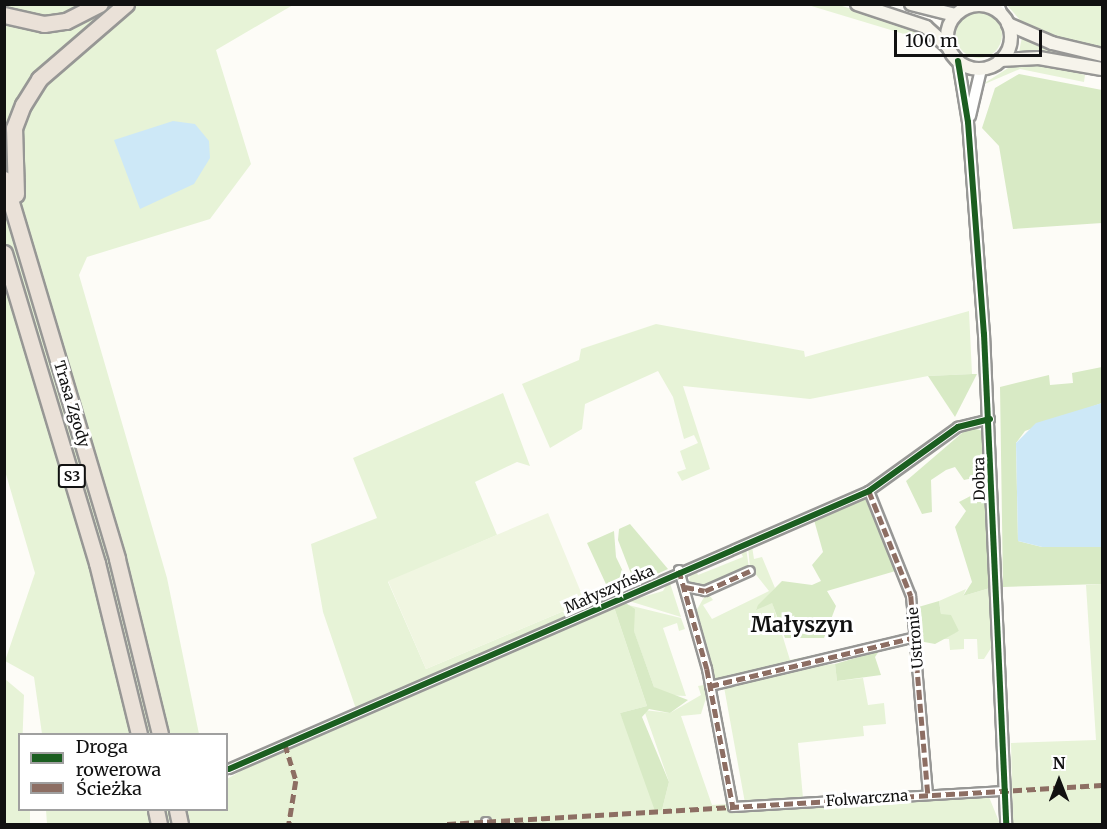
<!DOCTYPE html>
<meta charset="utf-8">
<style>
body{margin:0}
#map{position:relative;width:1107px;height:829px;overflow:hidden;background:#fdfcf7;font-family:Merriweather,serif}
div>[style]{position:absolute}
.green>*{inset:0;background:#e7f3d7}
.round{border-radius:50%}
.forest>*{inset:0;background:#d8eac5}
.pitch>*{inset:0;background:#f0f6e1}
.water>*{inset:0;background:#cde8f7}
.roads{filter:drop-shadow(2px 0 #979795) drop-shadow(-2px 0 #979795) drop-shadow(0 2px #979795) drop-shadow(0 -2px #979795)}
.minor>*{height:8px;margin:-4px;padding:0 4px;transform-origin:4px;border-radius:4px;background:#fffffe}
.tertiary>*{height:10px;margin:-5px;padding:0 5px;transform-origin:5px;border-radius:5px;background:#fffffe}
.secondary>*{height:12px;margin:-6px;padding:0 6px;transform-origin:6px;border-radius:6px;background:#f6f4eb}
.secondary>.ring{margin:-6px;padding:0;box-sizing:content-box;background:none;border:12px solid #f6f4eb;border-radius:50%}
.motorway>*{height:15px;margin:-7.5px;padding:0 7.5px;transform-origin:7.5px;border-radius:7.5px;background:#eae1d8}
.quiet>*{height:4.5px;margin-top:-2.25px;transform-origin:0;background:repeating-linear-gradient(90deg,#8d6e63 0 9px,transparent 0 13.5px)}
.cycleway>*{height:6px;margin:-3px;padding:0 3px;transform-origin:3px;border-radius:3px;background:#1b5e20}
span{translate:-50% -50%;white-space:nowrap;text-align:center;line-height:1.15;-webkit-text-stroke:6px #fff;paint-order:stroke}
.shield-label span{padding:2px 4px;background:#fff;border:2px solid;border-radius:4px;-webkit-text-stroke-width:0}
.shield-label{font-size:14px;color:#111;font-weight:700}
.street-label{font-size:15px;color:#111}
.district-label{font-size:21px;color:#111;font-weight:700}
.frame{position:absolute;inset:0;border:6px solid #111;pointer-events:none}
.legend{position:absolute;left:18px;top:733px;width:210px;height:78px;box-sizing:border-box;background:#fff;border:2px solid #a0a0a0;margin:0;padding:8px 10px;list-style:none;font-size:18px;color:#111}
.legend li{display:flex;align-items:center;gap:12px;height:30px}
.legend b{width:30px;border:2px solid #a0a0a0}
.north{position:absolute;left:1029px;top:751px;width:60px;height:60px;-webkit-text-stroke:4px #fff;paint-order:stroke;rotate:0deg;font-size:16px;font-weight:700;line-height:24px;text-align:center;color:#111}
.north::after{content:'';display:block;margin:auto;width:21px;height:27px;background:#111;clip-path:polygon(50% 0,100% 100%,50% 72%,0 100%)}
.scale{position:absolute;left:894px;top:30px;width:148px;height:27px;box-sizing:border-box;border:3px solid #111;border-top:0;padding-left:8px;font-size:18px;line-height:21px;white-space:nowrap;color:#111;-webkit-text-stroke:4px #fff;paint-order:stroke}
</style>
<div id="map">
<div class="green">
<i style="clip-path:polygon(5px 5px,293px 5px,216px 50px,251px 164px,210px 219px,87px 257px,79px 275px,167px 578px,199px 734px,42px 734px,34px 677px,5px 661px,35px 573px,5px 471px)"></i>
<i style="clip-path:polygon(808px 5px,839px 5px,916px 29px,914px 37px)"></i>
<i style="clip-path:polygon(1007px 5px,1102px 5px,1102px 49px,1026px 27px)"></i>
<i class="round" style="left:956px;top:12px;width:46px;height:46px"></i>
<i style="clip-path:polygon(1022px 37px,1047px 48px,1102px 62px,1019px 52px)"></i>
<i style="clip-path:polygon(1016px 63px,1050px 65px,1085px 75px,1084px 82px,1020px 69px,980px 86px)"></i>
<i style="clip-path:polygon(969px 311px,972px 374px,928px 376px,810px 399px,683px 386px,710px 469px,682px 481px,677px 472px,686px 469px,680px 451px,698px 443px,694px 435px,684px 439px,673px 397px,658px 371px,585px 404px,582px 429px,550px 448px,522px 384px,579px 360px,581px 349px,656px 324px,804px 351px,805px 357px)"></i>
<i style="clip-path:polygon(503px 393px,530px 466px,517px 462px,475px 482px,497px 535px,388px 582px,426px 669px,585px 602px,588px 606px,356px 709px,323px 612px,311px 544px,377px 518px,353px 458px)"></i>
<i style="clip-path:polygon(752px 546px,754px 559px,762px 557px,775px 588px,756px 609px,772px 602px,790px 660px,910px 635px,712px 682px,695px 613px,707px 592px,713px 600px,703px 605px,712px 619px,769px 591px,750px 567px,748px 547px)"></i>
<i style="clip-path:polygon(746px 548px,749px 568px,703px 589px,689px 584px,690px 572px,695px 568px,698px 575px,743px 557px,740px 550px)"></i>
<i style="clip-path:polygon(669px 580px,681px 617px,629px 601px,663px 591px)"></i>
<i style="clip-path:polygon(1102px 584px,1102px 824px,1013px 824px,1011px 743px,1096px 740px,1086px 585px)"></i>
<i style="clip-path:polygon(990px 588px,991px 648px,984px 659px,978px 659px,977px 639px,964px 639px,964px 649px,950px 650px,949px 639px,940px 639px,959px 631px,941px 614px,939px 601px,966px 589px,963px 596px)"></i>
<i style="clip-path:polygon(613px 604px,647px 706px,620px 713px,662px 810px,669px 782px,644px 710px,670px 713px,701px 695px,698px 686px,704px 685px,707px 695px,701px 714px,681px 716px,712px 805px,728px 804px,728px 811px,989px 797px,1000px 824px,47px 824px,46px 810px,226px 810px,227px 779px,258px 761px)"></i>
<i style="clip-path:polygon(624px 604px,681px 618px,685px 629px,679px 631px,677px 623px,663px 628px,686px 696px,664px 695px,654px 687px)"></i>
<i style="clip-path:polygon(835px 664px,837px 681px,863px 678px,868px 705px,884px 703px,886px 724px,863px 726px,864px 736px,798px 743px,803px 798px,745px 803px,724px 687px,790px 668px)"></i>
<i style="clip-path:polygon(5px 679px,24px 695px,20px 810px,30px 810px,30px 824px,5px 824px)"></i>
</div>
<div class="forest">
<i style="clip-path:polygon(1019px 74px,1102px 90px,1102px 223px,1013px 229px,999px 146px,982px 128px,995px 88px)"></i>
<i style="clip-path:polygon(1102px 367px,1102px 403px,1025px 431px,1016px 443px,1018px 541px,1042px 547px,1102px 547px,1102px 584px,1003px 587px,1000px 387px,1049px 375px,1050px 385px,1073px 383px,1072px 373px)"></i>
<i style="clip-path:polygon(977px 374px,955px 417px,928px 376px,972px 374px)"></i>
<i style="clip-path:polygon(969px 427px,983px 431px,986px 475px,964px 480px,955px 467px,946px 470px,931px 480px,932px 512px,922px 514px,906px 481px)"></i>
<i style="clip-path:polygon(980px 491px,987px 491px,990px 588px,963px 596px,972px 582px,955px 527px,966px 511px,959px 502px)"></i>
<i style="clip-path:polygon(868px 498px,899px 570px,827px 591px,836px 606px,824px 638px,785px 638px,772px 603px,756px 610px,758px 605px,782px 581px,812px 585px,821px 581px,812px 565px,823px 552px,814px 520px)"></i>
<i style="clip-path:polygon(630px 524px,668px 569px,635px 584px,618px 540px,619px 529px)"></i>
<i style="clip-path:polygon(614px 531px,616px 557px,630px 586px,611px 595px,587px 543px)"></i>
<i style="clip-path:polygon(621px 600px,635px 609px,634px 631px,654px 687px,688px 700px,670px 713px,649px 709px,642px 717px,669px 782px,662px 810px,655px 811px,620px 713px,647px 706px,613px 604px)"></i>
<i style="clip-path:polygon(939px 601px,941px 614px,951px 615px,959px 631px,935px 644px,919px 641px,915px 608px)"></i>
<i style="clip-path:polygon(879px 651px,875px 657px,881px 675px,837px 681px,835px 664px)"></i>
</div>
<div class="pitch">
<i style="clip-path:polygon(548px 513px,585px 602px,426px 669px,388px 581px)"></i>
</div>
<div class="water">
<i style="clip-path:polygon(173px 121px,195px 124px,209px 141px,210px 158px,194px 184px,140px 209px,114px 140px)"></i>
<i style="clip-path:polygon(1102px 403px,1102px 547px,1042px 547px,1018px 541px,1016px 443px,1036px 423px)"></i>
</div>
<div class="roads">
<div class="minor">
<i style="left:869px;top:491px;width:113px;rotate:68.2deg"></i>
<i style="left:911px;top:596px;width:199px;rotate:85.1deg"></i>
<i style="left:679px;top:570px;width:103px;rotate:74.2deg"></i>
<i style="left:707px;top:669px;width:140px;rotate:79.3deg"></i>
<i style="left:733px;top:807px;width:268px;rotate:-3.4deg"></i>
<i style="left:685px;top:587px;width:20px;rotate:11deg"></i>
<i style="left:705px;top:591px;width:49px;rotate:-24deg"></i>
<i style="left:710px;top:686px;width:211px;rotate:-13.4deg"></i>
<i style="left:229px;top:769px;width:698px;rotate:-23.48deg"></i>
<i style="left:869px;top:491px;width:110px;rotate:-35.7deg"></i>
<i style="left:958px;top:427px;width:33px;rotate:-14deg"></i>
<i style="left:486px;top:822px;width:2px;rotate:90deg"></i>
</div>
<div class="tertiary">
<i style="left:998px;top:4px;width:12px;rotate:70deg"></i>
<i style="left:974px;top:5px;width:1px;rotate:-90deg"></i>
<i style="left:958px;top:61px;width:62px;rotate:80.7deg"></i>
<i style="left:968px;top:122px;width:213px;rotate:85.7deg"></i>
<i style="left:984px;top:334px;width:490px;rotate:87.4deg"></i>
<i style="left:970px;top:116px;width:48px;rotate:-76.8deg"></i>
</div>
<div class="secondary">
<i style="left:857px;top:4px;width:73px;rotate:18.4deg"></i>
<i style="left:926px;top:27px;width:31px;rotate:42deg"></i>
<i style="left:911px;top:4px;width:45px;rotate:14deg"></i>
<i class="ring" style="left:947px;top:5px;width:52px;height:52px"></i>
<i style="left:1008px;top:24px;width:48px;rotate:23.4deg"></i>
<i style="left:1052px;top:43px;width:51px;rotate:13.5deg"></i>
<i style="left:1000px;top:60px;width:39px;rotate:-3deg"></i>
<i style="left:1039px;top:58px;width:64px;rotate:9.9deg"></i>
</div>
<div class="motorway">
<i style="left:4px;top:15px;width:41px;rotate:12.7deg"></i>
<i style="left:44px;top:24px;width:22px;rotate:-8deg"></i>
<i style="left:66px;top:21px;width:38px;rotate:-27deg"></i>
<i style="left:4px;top:179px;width:396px;rotate:73.4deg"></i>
<i style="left:117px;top:559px;width:180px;rotate:76.2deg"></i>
<i style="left:16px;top:194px;width:66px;rotate:-91.7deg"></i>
<i style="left:14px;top:128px;width:25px;rotate:-69deg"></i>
<i style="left:23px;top:105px;width:31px;rotate:-58deg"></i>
<i style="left:39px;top:79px;width:115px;rotate:-40.8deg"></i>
<i style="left:4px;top:253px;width:324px;rotate:73.3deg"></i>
<i style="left:97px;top:563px;width:176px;rotate:76.2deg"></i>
<i style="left:156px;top:810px;width:14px;rotate:78deg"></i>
<i style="left:177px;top:810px;width:14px;rotate:78deg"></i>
</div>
</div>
<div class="quiet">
<i style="left:869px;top:491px;width:113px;rotate:68.2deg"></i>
<i style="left:911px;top:596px;width:199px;rotate:85.1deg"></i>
<i style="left:679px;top:570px;width:103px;rotate:74.2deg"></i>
<i style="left:707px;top:669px;width:140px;rotate:79.3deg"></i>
<i style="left:685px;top:587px;width:20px;rotate:11deg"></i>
<i style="left:705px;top:591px;width:49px;rotate:-24deg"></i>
<i style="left:710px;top:686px;width:211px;rotate:-13.4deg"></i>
<i style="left:285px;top:744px;width:39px;rotate:73deg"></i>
<i style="left:296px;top:781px;width:44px;rotate:99.2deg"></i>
<i style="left:447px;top:824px;width:656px;rotate:-3.41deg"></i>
</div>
<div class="cycleway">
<i style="left:958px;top:61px;width:62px;rotate:80.7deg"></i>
<i style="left:968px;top:122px;width:213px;rotate:85.7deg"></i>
<i style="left:984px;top:334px;width:490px;rotate:87.4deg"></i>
<i style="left:229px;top:769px;width:698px;rotate:-23.48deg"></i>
<i style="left:869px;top:491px;width:110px;rotate:-35.7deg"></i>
<i style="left:958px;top:427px;width:33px;rotate:-14deg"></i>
</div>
<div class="shield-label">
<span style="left:72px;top:476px">S3</span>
</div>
<div class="street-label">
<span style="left:72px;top:404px;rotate:73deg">Trasa Zgody</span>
<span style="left:979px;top:479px;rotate:-91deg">Dobra</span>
<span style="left:609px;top:589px;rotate:-24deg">Małyszyńska</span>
<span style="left:915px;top:638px;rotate:-95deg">Ustronie</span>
<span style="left:867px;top:798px;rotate:-4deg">Folwarczna</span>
</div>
<div class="district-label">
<span style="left:802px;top:625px">Małyszyn</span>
</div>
<div class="frame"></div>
<ul class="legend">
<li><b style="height:8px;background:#1b5e20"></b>Droga rowerowa</li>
<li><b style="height:8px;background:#8d6e63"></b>Ścieżka</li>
</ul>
<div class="north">N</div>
<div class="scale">100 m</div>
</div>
